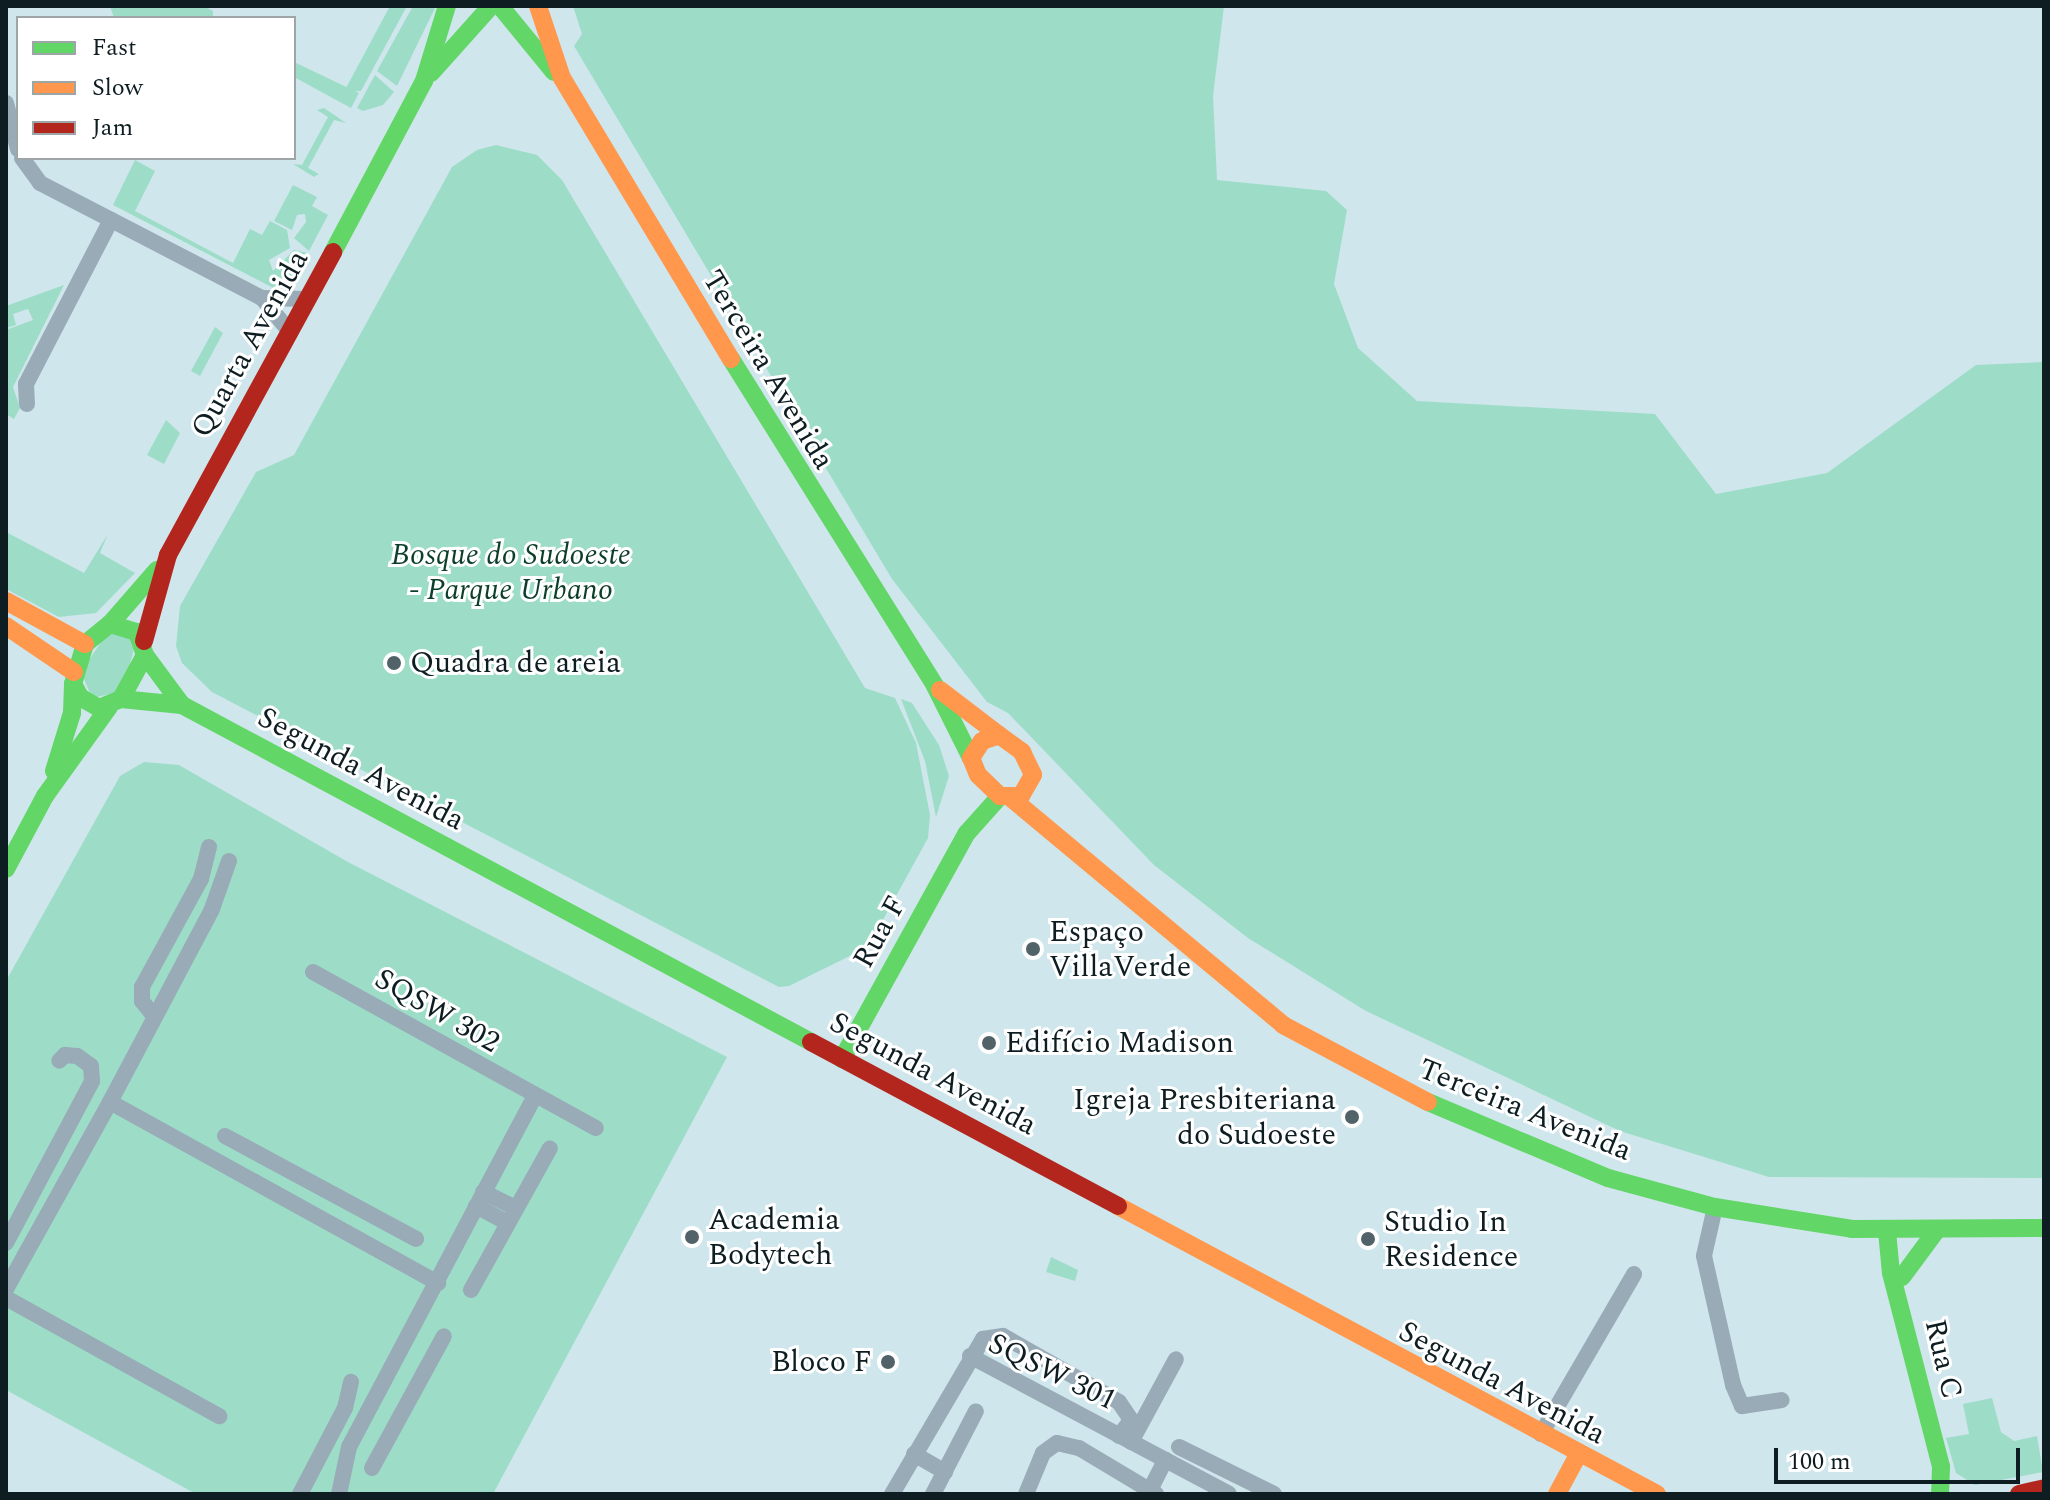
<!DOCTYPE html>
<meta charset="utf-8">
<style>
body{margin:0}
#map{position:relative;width:2050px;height:1500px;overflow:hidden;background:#cfe6ec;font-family:Spectral,serif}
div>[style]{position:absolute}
.green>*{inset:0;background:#9dddc7}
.street>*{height:16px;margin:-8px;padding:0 8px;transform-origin:8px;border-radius:8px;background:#98abb7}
.fast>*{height:18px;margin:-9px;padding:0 9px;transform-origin:9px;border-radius:9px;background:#63d668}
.slow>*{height:18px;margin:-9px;padding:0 9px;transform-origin:9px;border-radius:9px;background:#ff974d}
.jam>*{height:18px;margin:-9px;padding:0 9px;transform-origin:9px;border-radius:9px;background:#b3261e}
.dots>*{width:22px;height:22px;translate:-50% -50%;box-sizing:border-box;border:4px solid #fff;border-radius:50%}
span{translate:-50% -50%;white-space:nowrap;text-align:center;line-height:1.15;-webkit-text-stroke:6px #fff;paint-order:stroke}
.street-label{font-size:30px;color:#0d1d21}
.park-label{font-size:30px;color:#0c3e2a;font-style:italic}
.poi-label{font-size:30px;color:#0d1d21}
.left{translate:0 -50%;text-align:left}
.right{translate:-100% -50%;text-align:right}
.frame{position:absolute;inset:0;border:8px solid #0d1d21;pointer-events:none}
.legend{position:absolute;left:16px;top:16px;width:280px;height:144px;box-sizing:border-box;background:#fff;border:2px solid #9ea5a6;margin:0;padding:10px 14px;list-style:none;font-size:24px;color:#0d1d21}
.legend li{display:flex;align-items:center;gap:16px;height:40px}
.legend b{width:40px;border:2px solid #9ea5a6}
.scale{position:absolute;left:1774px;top:1448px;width:246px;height:36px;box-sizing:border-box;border:4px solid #0d1d21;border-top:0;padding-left:10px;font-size:24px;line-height:28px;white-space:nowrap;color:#0d1d21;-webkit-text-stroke:6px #fff;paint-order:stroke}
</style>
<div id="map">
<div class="green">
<i style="clip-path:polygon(110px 6px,204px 6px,213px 11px,213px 18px,114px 18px)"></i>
<i style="clip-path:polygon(390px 6px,407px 6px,361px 91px,353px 91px,346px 88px)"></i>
<i style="clip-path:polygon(413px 6px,436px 6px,397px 86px,377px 71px)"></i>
<i style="clip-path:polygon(573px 6px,1224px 6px,1213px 96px,1217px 180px,1326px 191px,1347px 210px,1334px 284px,1358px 348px,1417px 401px,1655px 414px,1716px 494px,1827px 473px,1976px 365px,2044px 362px,2044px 1178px,1769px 1177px,1620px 1131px,1366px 1011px,1248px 938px,1154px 865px,1008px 713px,987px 702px,892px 579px,574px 46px,582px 34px)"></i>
<i style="clip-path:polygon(294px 62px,359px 93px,351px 108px,294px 77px)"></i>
<i style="clip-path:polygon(375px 75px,394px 92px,383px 105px,363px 111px,357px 108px)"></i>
<i style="clip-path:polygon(324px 108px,346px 123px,334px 120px,308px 168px,319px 174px,314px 177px,293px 164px,302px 165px,328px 117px,317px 110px)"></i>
<i style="clip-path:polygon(496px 145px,537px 155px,562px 180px,865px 688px,895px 698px,916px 743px,930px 815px,928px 838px,868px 947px,789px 986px,779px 987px,212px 692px,182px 663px,176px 646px,180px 606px,256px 472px,294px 455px,452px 167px,477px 150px)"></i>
<i style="clip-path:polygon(135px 160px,155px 171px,135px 211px,233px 263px,250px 229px,262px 235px,270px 221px,287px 230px,290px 248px,269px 260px,273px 271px,294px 250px,308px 253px,285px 294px,113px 205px)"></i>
<i style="clip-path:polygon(293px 185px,317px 197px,312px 206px,328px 215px,309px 251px,294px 238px,306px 222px,305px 214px,297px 215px,292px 230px,274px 221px)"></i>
<i style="clip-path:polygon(64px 285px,13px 387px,20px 408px,14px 419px,6px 414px,6px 330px,33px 320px,28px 309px,13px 314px,16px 325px,6px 328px,6px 306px)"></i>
<i style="clip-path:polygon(215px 327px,223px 333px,200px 376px,191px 371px)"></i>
<i style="clip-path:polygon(166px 420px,180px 433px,164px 464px,147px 455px)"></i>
<i style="clip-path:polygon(6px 532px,84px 573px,108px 534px,100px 553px,135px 573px,96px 613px,59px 617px,6px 589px)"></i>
<i style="clip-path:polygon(109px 630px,136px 641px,123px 691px,92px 698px,81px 672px)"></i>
<i style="clip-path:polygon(901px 699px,912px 703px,939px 745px,949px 776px,936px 817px,925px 761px)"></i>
<i style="clip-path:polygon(144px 762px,179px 765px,348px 862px,727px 1057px,493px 1494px,196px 1494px,6px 1390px,6px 981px,120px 776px)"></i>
<i style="clip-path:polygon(1051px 1257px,1078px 1270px,1075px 1281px,1046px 1272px)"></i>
<i style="clip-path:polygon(1992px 1398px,2001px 1432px,2014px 1441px,2037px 1436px,2043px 1472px,1975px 1485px,1956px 1473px,1946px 1438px,1969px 1434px,1963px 1404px)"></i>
</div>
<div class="street">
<i style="left:6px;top:103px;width:48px;rotate:75.4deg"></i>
<i style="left:22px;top:158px;width:31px;rotate:54deg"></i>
<i style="left:40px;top:183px;width:250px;rotate:27.4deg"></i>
<i style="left:262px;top:298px;width:44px;rotate:50.5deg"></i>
<i style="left:262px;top:298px;width:45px;rotate:1.3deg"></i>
<i style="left:27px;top:404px;width:20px;rotate:-93deg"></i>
<i style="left:26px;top:384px;width:185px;rotate:-62.6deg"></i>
<i style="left:313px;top:972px;width:323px;rotate:28.9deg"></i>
<i style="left:154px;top:1016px;width:19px;rotate:-129deg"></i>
<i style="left:142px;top:1001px;width:14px;rotate:-90deg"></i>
<i style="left:142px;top:987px;width:123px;rotate:-61.4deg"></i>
<i style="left:201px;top:879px;width:33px;rotate:-76deg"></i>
<i style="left:110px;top:1102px;width:218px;rotate:-62.1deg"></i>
<i style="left:212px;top:909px;width:51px;rotate:-70.5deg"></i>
<i style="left:225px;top:1136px;width:217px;rotate:28.3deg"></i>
<i style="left:483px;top:1192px;width:37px;rotate:26deg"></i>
<i style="left:476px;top:1206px;width:36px;rotate:28deg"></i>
<i style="left:1715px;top:1207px;width:50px;rotate:102.7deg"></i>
<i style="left:1704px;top:1256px;width:132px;rotate:77.3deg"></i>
<i style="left:1733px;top:1385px;width:23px;rotate:67deg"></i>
<i style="left:1742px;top:1406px;width:40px;rotate:-8.5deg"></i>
<i style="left:6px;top:1243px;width:183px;rotate:-62deg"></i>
<i style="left:92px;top:1081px;width:15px;rotate:-94deg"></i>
<i style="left:91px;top:1066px;width:17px;rotate:-144deg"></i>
<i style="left:77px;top:1056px;width:12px;rotate:-175deg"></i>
<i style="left:65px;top:1055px;width:8px;rotate:135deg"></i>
<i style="left:6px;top:1289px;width:214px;rotate:-60.9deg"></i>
<i style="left:110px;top:1102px;width:375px;rotate:28.9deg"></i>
<i style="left:471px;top:1290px;width:162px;rotate:-60.9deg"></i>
<i style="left:6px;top:1298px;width:244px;rotate:29deg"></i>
<i style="left:970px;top:1356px;width:293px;rotate:28deg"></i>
<i style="left:1541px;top:1434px;width:185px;rotate:-59.8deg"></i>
<i style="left:1131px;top:1442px;width:94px;rotate:-61.5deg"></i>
<i style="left:1179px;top:1447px;width:106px;rotate:26.3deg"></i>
<i style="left:914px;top:1454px;width:36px;rotate:30deg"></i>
<i style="left:372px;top:1468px;width:150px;rotate:-61.4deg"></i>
<i style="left:1150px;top:1490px;width:34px;rotate:-63deg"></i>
<i style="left:300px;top:1494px;width:97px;rotate:-62.4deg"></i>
<i style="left:345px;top:1408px;width:27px;rotate:-77deg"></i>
<i style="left:339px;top:1494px;width:48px;rotate:-78deg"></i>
<i style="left:349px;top:1447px;width:395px;rotate:-62.1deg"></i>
<i style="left:892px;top:1494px;width:180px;rotate:-59.6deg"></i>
<i style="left:983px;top:1339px;width:20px;rotate:-9deg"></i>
<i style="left:1003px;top:1336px;width:133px;rotate:29.6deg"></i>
<i style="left:1119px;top:1402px;width:22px;rotate:56deg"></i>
<i style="left:1131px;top:1420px;width:20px;rotate:127deg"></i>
<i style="left:933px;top:1494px;width:93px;rotate:-62.6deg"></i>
<i style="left:1026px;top:1494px;width:44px;rotate:-67.5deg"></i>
<i style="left:1043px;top:1453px;width:17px;rotate:-36deg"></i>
<i style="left:1057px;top:1443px;width:23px;rotate:13deg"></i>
<i style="left:1079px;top:1448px;width:90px;rotate:30.9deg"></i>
</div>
<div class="fast">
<i style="left:500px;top:6px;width:85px;rotate:50.7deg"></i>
<i style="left:431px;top:73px;width:90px;rotate:-48.2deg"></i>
<i style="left:333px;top:252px;width:194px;rotate:-62deg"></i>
<i style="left:424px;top:81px;width:78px;rotate:-73deg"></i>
<i style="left:731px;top:359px;width:385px;rotate:58deg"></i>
<i style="left:935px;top:686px;width:80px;rotate:63.4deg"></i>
<i style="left:110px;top:624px;width:28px;rotate:17deg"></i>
<i style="left:137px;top:632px;width:24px;rotate:71deg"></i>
<i style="left:145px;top:655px;width:50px;rotate:118.6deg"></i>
<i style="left:121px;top:699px;width:24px;rotate:158deg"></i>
<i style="left:99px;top:708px;width:22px;rotate:-150deg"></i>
<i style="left:80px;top:697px;width:15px;rotate:-118deg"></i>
<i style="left:73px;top:684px;width:42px;rotate:-73.3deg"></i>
<i style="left:85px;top:644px;width:32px;rotate:-39deg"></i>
<i style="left:110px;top:624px;width:72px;rotate:-49deg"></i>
<i style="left:145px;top:655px;width:62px;rotate:53.5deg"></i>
<i style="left:121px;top:699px;width:61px;rotate:5.6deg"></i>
<i style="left:182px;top:705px;width:714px;rotate:28.18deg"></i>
<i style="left:54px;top:771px;width:61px;rotate:-72.8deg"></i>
<i style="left:72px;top:713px;width:29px;rotate:-88deg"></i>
<i style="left:6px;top:869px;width:83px;rotate:-61.9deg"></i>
<i style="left:45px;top:796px;width:110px;rotate:-54.3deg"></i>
<i style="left:842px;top:1059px;width:258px;rotate:-61.1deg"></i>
<i style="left:967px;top:833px;width:50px;rotate:-48.3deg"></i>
<i style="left:1428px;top:1102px;width:195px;rotate:22.9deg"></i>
<i style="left:1608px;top:1178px;width:111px;rotate:15.2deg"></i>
<i style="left:1715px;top:1207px;width:139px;rotate:9.1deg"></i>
<i style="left:1852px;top:1229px;width:192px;rotate:-0.3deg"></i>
<i style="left:1887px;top:1231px;width:42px;rotate:84.6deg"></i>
<i style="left:1891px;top:1273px;width:200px;rotate:75.5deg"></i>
<i style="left:1941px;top:1467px;width:27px;rotate:92deg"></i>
<i style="left:1902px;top:1277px;width:57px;rotate:-53.5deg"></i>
</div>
<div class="slow">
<i style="left:538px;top:6px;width:76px;rotate:71.6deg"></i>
<i style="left:562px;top:78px;width:328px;rotate:59deg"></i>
<i style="left:6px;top:601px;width:90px;rotate:28.6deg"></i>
<i style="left:6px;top:626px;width:82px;rotate:34.1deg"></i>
<i style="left:940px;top:690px;width:74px;rotate:37.3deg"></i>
<i style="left:999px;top:735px;width:29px;rotate:36deg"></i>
<i style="left:1022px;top:752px;width:25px;rotate:64deg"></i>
<i style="left:1033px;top:775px;width:24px;rotate:120deg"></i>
<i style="left:1021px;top:796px;width:21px;rotate:180deg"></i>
<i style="left:1000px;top:796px;width:30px;rotate:-136deg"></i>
<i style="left:978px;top:775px;width:18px;rotate:-112deg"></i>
<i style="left:971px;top:758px;width:20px;rotate:-57deg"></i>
<i style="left:982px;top:741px;width:18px;rotate:-19deg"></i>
<i style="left:1011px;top:798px;width:354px;rotate:39.8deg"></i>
<i style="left:1283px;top:1025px;width:164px;rotate:28deg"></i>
<i style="left:1118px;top:1206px;width:611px;rotate:28.12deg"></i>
<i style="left:1557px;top:1494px;width:44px;rotate:-61.7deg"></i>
</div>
<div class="jam">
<i style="left:144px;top:641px;width:89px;rotate:-74.4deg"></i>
<i style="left:168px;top:555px;width:345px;rotate:-61.4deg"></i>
<i style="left:811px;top:1042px;width:348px;rotate:28.1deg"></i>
<i style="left:2019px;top:1494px;width:26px;rotate:-13deg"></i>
</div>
<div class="dots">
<i style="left:394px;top:663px;background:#516368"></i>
<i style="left:1033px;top:949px;background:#516368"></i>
<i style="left:989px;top:1043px;background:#516368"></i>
<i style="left:1352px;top:1117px;background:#516368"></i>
<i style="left:692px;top:1237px;background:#516368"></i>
<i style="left:1368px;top:1239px;background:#516368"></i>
<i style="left:888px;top:1362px;background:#516368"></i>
</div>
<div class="street-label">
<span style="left:250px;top:344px;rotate:-61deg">Quarta Avenida</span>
<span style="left:768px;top:370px;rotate:59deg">Terceira Avenida</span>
<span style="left:361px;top:769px;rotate:28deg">Segunda Avenida</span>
<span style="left:880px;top:932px;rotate:-61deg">Rua F</span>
<span style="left:437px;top:1011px;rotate:30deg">SQSW 302</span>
<span style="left:933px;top:1074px;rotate:28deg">Segunda Avenida</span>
<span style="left:1525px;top:1110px;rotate:22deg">Terceira Avenida</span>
<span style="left:1943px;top:1359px;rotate:77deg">Rua C</span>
<span style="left:1052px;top:1372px;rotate:26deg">SQSW 301</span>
<span style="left:1502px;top:1383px;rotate:28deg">Segunda Avenida</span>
</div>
<div class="park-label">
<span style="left:511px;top:572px">Bosque do Sudoeste<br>- Parque Urbano</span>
</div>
<div class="poi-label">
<span class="left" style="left:410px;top:663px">Quadra de areia</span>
<span class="left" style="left:1049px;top:949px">Espaço<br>VillaVerde</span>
<span class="left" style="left:1005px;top:1043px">Edifício Madison</span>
<span class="right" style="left:1336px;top:1117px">Igreja Presbiteriana<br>do Sudoeste</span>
<span class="left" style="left:708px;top:1237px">Academia<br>Bodytech</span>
<span class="left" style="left:1384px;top:1239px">Studio In<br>Residence</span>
<span class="right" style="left:872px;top:1362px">Bloco F</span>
</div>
<div class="frame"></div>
<ul class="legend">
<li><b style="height:10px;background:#63d668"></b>Fast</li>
<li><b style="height:10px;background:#ff974d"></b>Slow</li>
<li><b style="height:10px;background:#b3261e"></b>Jam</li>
</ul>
<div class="scale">100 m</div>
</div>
